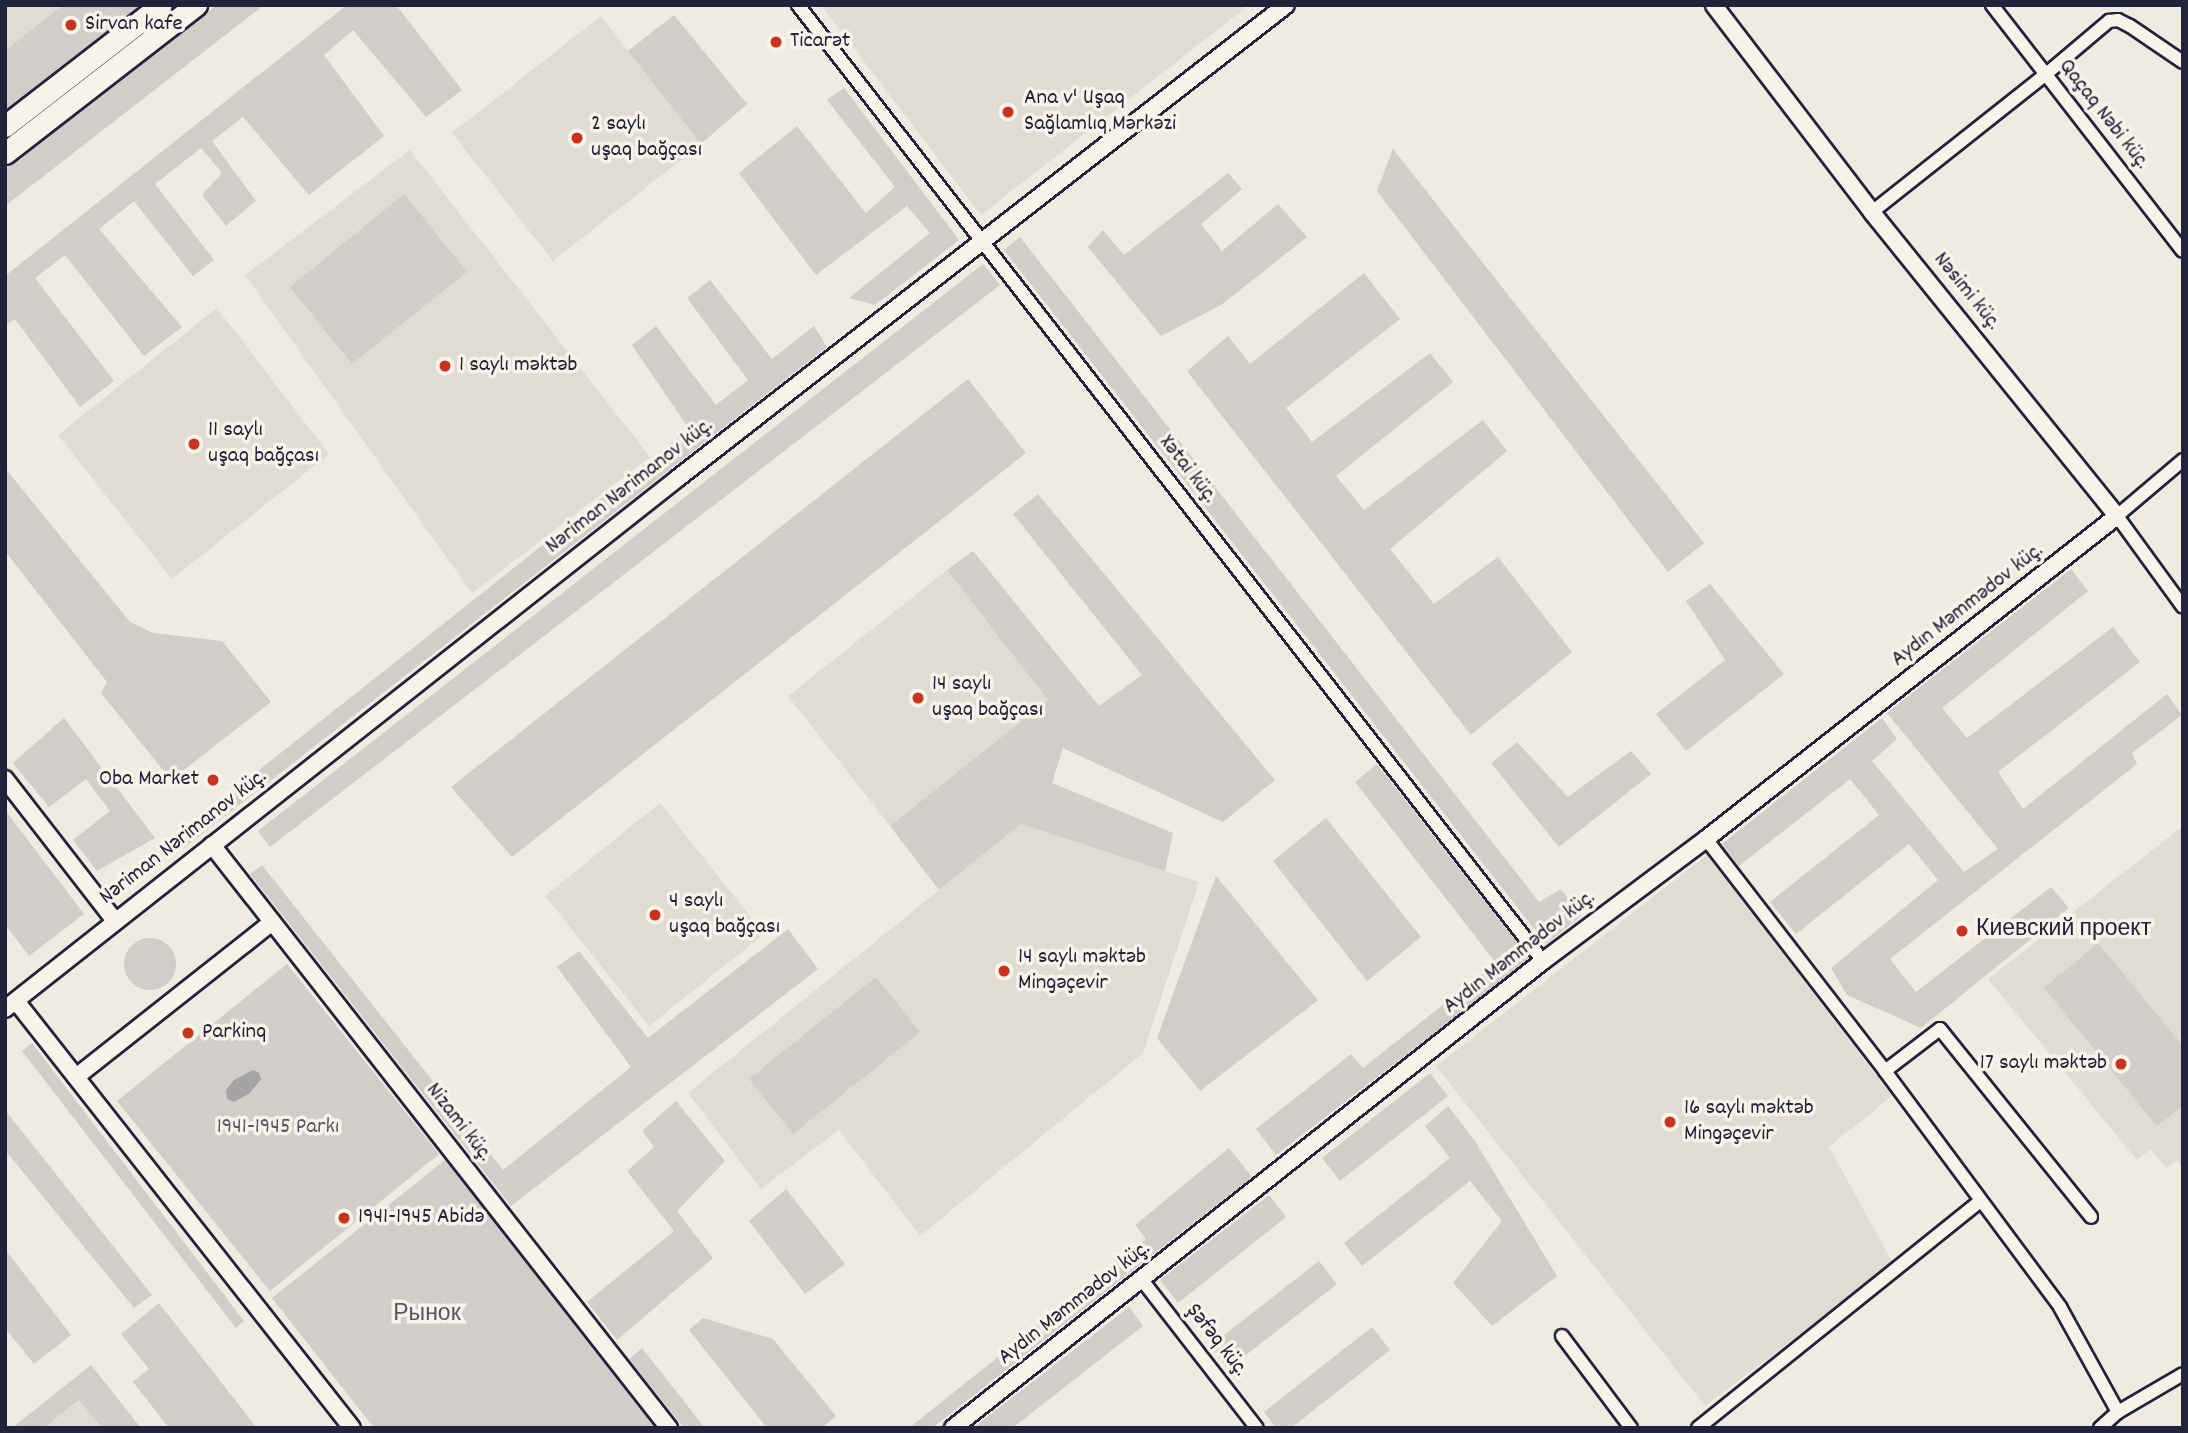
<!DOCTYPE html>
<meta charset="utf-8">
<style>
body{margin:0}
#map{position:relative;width:2188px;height:1433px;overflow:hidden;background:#eeebe1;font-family:Dekko,sans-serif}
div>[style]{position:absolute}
.built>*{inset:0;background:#dfdcd4}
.green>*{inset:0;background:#d1cdc9}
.round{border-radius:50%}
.water>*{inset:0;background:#a6a3a6}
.roads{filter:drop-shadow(2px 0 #22223b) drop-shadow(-2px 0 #22223b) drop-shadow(0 2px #22223b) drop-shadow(0 -2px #22223b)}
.minor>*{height:12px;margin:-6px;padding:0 6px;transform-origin:6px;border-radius:6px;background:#f7f3e8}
.tertiary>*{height:16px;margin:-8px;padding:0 8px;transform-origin:8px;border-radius:8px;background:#f7f3e8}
.primary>*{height:21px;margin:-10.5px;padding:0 10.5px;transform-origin:10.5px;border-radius:10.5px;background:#f7f3e8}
.dots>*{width:19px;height:19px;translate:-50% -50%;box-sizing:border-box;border:4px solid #f7f3e8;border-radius:50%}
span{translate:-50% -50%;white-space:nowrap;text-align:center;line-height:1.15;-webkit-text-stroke:7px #f7f3e8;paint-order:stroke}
.poi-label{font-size:23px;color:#22223b}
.left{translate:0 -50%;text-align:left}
.right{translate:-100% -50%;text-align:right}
.street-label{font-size:23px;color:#22223b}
.park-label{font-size:23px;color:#575566}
.frame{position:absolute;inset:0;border:7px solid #22223b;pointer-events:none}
</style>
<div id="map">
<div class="built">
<i style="clip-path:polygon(5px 5px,110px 5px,5px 81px)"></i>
<i style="clip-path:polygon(821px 5px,1242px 5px,1244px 9px,981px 215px)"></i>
<i style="clip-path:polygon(601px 16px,701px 144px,553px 261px,452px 133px)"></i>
<i style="clip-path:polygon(410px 150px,650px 457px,472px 593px,245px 275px)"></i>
<i style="clip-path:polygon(217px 308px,329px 454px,172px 579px,58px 435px)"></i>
<i style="clip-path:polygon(947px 570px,1049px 700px,890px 826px,788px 696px)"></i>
<i style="clip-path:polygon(660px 803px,764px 934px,649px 1026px,545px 896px)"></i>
<i style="clip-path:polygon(1021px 824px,1199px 882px,1143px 1053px,920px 1236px,839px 1130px,761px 1189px,688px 1093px)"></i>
<i style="clip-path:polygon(2183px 826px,2183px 1168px,2177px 1161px,2166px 1168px,2151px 1149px,2137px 1160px,1988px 979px)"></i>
<i style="clip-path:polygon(1707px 855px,1892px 1096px,1829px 1147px,1893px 1263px,1705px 1406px,1436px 1066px)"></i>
<i style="clip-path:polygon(80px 1400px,102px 1428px,44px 1428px)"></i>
</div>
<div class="green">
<i style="clip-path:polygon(63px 5px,142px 5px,5px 112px,5px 51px)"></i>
<i style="clip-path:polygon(217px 5px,264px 5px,5px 206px,5px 169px)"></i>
<i style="clip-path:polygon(347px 5px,396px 5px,462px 90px,426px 117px,353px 30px,324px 55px,384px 136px,309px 195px,243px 117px,212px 141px,256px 201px,226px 226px,202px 195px,222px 173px,201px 148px,155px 184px,214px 260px,193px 276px,134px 201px,99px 229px,182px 327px,144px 356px,65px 255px,35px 278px,114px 381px,80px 407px,15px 319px,5px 325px,5px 276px)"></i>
<i style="clip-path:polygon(674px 15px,747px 104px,701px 144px,628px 51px)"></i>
<i style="clip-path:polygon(844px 88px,959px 240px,875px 305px,849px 298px,930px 233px,907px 206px,816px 275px,739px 173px,797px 126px,866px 213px,895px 187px,827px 100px)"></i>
<i style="clip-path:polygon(1393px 149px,1704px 543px,1668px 572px,1377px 191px)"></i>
<i style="clip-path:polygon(1228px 173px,1242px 189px,1201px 224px,1222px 251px,1278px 204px,1307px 237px,1221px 305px,1161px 336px,1088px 247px,1103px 230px,1124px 255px)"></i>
<i style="clip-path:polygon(404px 194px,467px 272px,352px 364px,290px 287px)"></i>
<i style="clip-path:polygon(1020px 237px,1539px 902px,1561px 889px,1581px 916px,1546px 944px,1004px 250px)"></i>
<i style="clip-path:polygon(983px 264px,1000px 285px,270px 847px,258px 831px)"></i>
<i style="clip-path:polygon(1364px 273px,1400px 319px,1286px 408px,1312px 442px,1430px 353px,1453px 382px,1336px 476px,1364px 510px,1483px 420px,1507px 451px,1390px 549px,1434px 604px,1498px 557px,1572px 652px,1471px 735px,1187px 371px,1228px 336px,1250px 364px)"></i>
<i style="clip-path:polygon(710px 280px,772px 359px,814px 326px,827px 347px,184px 848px,176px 836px,689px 429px,632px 345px,656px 326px,716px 405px,748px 380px,687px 298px)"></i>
<i style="clip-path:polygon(968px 379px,1026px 453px,512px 857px,451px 787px)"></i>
<i style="clip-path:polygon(5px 468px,130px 622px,153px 633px,222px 641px,271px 702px,171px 780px,101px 693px,107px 682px,5px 551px)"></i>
<i style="clip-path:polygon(1038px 494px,1275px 780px,1223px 822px,1063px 748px,1052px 783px,1173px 833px,1165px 871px,1021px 824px,939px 890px,890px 826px,1048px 700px,947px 570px,973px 551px,1099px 706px,1142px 675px,1013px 514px)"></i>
<i style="clip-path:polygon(2071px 569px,2088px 591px,1942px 708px,1967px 738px,2113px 627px,2140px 662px,1998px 772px,2023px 809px,2167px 694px,2182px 715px,2132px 753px,2137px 764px,1890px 959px,1916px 992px,2051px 887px,2069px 908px,1921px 1028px,1847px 995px,1831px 968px,1938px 880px,1909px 844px,1796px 934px,1770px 902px,1879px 815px,1850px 779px,1739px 866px,1722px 844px,1882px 718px,1897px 739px,1872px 761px,1964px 872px,1998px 849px,1887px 713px)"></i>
<i style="clip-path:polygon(1710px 584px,1784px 674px,1686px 751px,1656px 714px,1725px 660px,1686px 601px)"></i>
<i style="clip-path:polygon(64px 718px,155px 838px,97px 871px,73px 840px,110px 811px,86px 779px,49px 807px,13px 763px)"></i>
<i style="clip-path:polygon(1517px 742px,1568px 797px,1631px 751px,1651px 774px,1559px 847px,1491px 763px)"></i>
<i style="clip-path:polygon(1377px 764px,1530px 959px,1276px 1155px,1256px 1129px,1351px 1054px,1363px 1068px,1496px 963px,1355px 782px)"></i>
<i style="clip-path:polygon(5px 810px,84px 914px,29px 956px,5px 924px)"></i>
<i style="clip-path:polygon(1326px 818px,1421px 937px,1367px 981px,1273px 861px)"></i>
<i style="clip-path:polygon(262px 865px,503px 1170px,631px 1067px,557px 967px,579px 951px,648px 1038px,788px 929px,818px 969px,511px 1206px,250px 874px)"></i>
<i style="clip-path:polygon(1216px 876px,1318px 1000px,1200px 1091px,1157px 1038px)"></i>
<i class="round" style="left:124px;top:938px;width:52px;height:52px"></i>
<i style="clip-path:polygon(2098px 943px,2183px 1046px,2183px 1105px,2157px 1126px,2044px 988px)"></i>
<i style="clip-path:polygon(287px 964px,439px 1154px,270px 1291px,117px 1101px)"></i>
<i style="clip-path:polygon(876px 977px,920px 1032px,793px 1134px,749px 1079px)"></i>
<i style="clip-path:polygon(32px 1043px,244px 1321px,236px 1328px,22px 1051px)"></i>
<i style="clip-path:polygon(1430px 1073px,1448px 1096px,1340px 1181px,1322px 1158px)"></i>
<i style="clip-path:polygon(676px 1101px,725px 1161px,677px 1211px,713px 1258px,617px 1340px,587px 1302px,674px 1231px,627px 1171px,654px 1147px,642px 1131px)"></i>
<i style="clip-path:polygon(1448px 1106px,1475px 1141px,1557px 1276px,1492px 1326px,1453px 1283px,1502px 1221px,1470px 1181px,1362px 1266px,1344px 1243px,1450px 1158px,1425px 1126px)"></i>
<i style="clip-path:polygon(5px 1110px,152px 1295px,134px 1308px,5px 1150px)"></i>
<i style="clip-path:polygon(1229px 1148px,1252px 1177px,932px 1428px,909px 1428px,1146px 1239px,1135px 1225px)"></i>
<i style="clip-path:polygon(445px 1160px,657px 1428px,374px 1428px,272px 1298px)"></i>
<i style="clip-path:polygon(786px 1189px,845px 1264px,805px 1294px,749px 1221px)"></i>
<i style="clip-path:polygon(1269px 1195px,1286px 1217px,1178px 1303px,1160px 1280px)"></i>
<i style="clip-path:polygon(5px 1249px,71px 1335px,34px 1364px,5px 1328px)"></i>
<i style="clip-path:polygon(1319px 1261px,1337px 1284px,1228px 1369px,1210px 1346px)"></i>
<i style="clip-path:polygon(159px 1303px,257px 1428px,169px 1428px,133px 1382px,149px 1369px,121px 1334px)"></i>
<i style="clip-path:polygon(1129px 1307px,1143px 1326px,1012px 1428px,973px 1428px)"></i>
<i style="clip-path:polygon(703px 1318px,773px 1339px,836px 1416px,822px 1428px,767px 1428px,689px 1330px)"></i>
<i style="clip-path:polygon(1372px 1327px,1390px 1350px,1291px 1428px,1276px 1428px,1264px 1412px)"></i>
<i style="clip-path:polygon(642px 1348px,705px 1428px,684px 1428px,629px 1359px)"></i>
<i style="clip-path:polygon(91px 1365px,141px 1428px,102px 1428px,79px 1400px,44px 1428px,12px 1428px)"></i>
</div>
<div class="water">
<i style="clip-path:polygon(253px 1070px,259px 1073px,261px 1079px,250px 1093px,234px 1102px,227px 1099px,226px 1090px,234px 1080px)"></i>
</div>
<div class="roads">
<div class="minor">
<i style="left:798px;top:5px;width:1212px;rotate:52.07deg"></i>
<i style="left:1992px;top:5px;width:311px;rotate:52.2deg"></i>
<i style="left:1872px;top:212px;width:221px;rotate:-38.4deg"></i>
<i style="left:2045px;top:75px;width:84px;rotate:-40.2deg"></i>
<i style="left:2109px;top:21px;width:9px;rotate:-6deg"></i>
<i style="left:2118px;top:20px;width:13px;rotate:27deg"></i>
<i style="left:2130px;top:26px;width:64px;rotate:34.2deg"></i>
<i style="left:2183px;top:460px;width:87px;rotate:139.7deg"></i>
<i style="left:2117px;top:516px;width:112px;rotate:54deg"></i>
<i style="left:1706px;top:839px;width:293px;rotate:52.3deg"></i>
<i style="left:1885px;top:1071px;width:294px;rotate:53.4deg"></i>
<i style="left:2060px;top:1307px;width:120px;rotate:61.1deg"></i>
<i style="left:1885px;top:1071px;width:69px;rotate:-37.4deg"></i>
<i style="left:1940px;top:1029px;width:241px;rotate:51.2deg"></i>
<i style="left:1142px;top:1280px;width:187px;rotate:52.2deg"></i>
<i style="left:1562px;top:1336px;width:115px;rotate:53.1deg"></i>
<i style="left:1698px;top:1428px;width:361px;rotate:-38.8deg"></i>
<i style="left:2100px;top:1428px;width:24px;rotate:-42deg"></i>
<i style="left:2118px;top:1412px;width:75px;rotate:-30.3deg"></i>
</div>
<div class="tertiary">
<i style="left:5px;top:779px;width:180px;rotate:52.2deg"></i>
<i style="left:212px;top:845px;width:741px;rotate:51.91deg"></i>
<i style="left:16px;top:1001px;width:543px;rotate:51.8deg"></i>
<i style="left:5px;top:1009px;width:857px;rotate:-38.27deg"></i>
<i style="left:678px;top:478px;width:770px;rotate:-37.88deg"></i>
<i style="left:76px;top:1077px;width:250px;rotate:-38.3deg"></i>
<i style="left:953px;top:1428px;width:752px;rotate:-38.36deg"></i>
<i style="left:1543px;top:961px;width:204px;rotate:-36.8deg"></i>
<i style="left:1706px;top:839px;width:523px;rotate:-38.16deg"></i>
<i style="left:2117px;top:516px;width:390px;rotate:-128.9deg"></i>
<i style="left:1872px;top:212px;width:260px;rotate:-127.4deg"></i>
</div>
<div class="primary">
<i style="left:5px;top:126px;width:197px;rotate:-37.8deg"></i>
<i style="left:5px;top:153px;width:242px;rotate:-37.8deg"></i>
</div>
</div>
<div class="dots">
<i style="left:71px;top:25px;background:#c8321e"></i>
<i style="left:776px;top:42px;background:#c8321e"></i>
<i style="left:1008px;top:112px;background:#c8321e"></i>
<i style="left:577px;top:138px;background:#c8321e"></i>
<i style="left:445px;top:366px;background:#c8321e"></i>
<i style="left:194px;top:444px;background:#c8321e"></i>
<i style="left:918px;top:698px;background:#c8321e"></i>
<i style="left:213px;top:780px;background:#c8321e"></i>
<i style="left:655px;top:915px;background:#c8321e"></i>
<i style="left:1962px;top:931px;background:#c8321e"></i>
<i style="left:1004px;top:971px;background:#c8321e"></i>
<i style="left:188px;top:1033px;background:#c8321e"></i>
<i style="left:2121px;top:1064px;background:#c8321e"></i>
<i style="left:1670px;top:1122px;background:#c8321e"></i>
<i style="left:344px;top:1218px;background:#c8321e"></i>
</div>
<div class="poi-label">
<span class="left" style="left:85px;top:25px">Sirvan kafe</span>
<span class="left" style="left:790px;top:42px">Ticarət</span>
<span class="left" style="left:1024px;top:112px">Ana v' Uşaq<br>Sağlamlıq Mərkəzi</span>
<span class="left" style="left:591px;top:138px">2 saylı<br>uşaq bağçası</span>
<span class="left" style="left:459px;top:366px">1 saylı məktəb</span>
<span class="left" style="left:208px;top:444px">11 saylı<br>uşaq bağçası</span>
<span class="left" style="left:932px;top:698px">14 saylı<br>uşaq bağçası</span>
<span class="right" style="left:199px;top:780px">Oba Market</span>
<span class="left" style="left:669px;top:915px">4 saylı<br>uşaq bağçası</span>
<span class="left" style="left:1976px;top:931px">Киевский проект</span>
<span class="left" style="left:1018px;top:971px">14 saylı məktəb<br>Mingəçevir</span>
<span class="left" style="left:202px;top:1033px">Parkinq</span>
<span class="right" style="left:2107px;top:1064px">17 saylı məktəb</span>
<span class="left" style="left:1684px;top:1122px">16 saylı məktəb<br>Mingəçevir</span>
<span class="left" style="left:358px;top:1218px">1941-1945 Abidə</span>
</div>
<div class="street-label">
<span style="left:2103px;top:115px;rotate:52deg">Qaçaq Nəbi küç.</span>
<span style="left:1966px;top:292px;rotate:51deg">Nəsimi küç.</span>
<span style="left:1187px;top:470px;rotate:52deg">Xətai küç.</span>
<span style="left:630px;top:487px;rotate:-38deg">Nəriman Nərimanov küç.</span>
<span style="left:1968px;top:606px;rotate:-38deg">Aydın Məmmədov küç.</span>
<span style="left:184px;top:838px;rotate:-38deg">Nəriman Nərimanov küç.</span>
<span style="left:1520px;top:953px;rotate:-38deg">Aydın Məmmədov küç.</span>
<span style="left:458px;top:1123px;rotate:52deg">Nizami küç.</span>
<span style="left:1075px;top:1304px;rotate:-38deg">Aydın Məmmədov küç.</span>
<span style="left:1216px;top:1341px;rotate:52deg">Şəfəq küç.</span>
</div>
<div class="park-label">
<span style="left:278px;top:1128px">1941-1945 Parkı</span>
<span style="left:427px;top:1316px">Рынок</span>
</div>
<div class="frame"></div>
</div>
